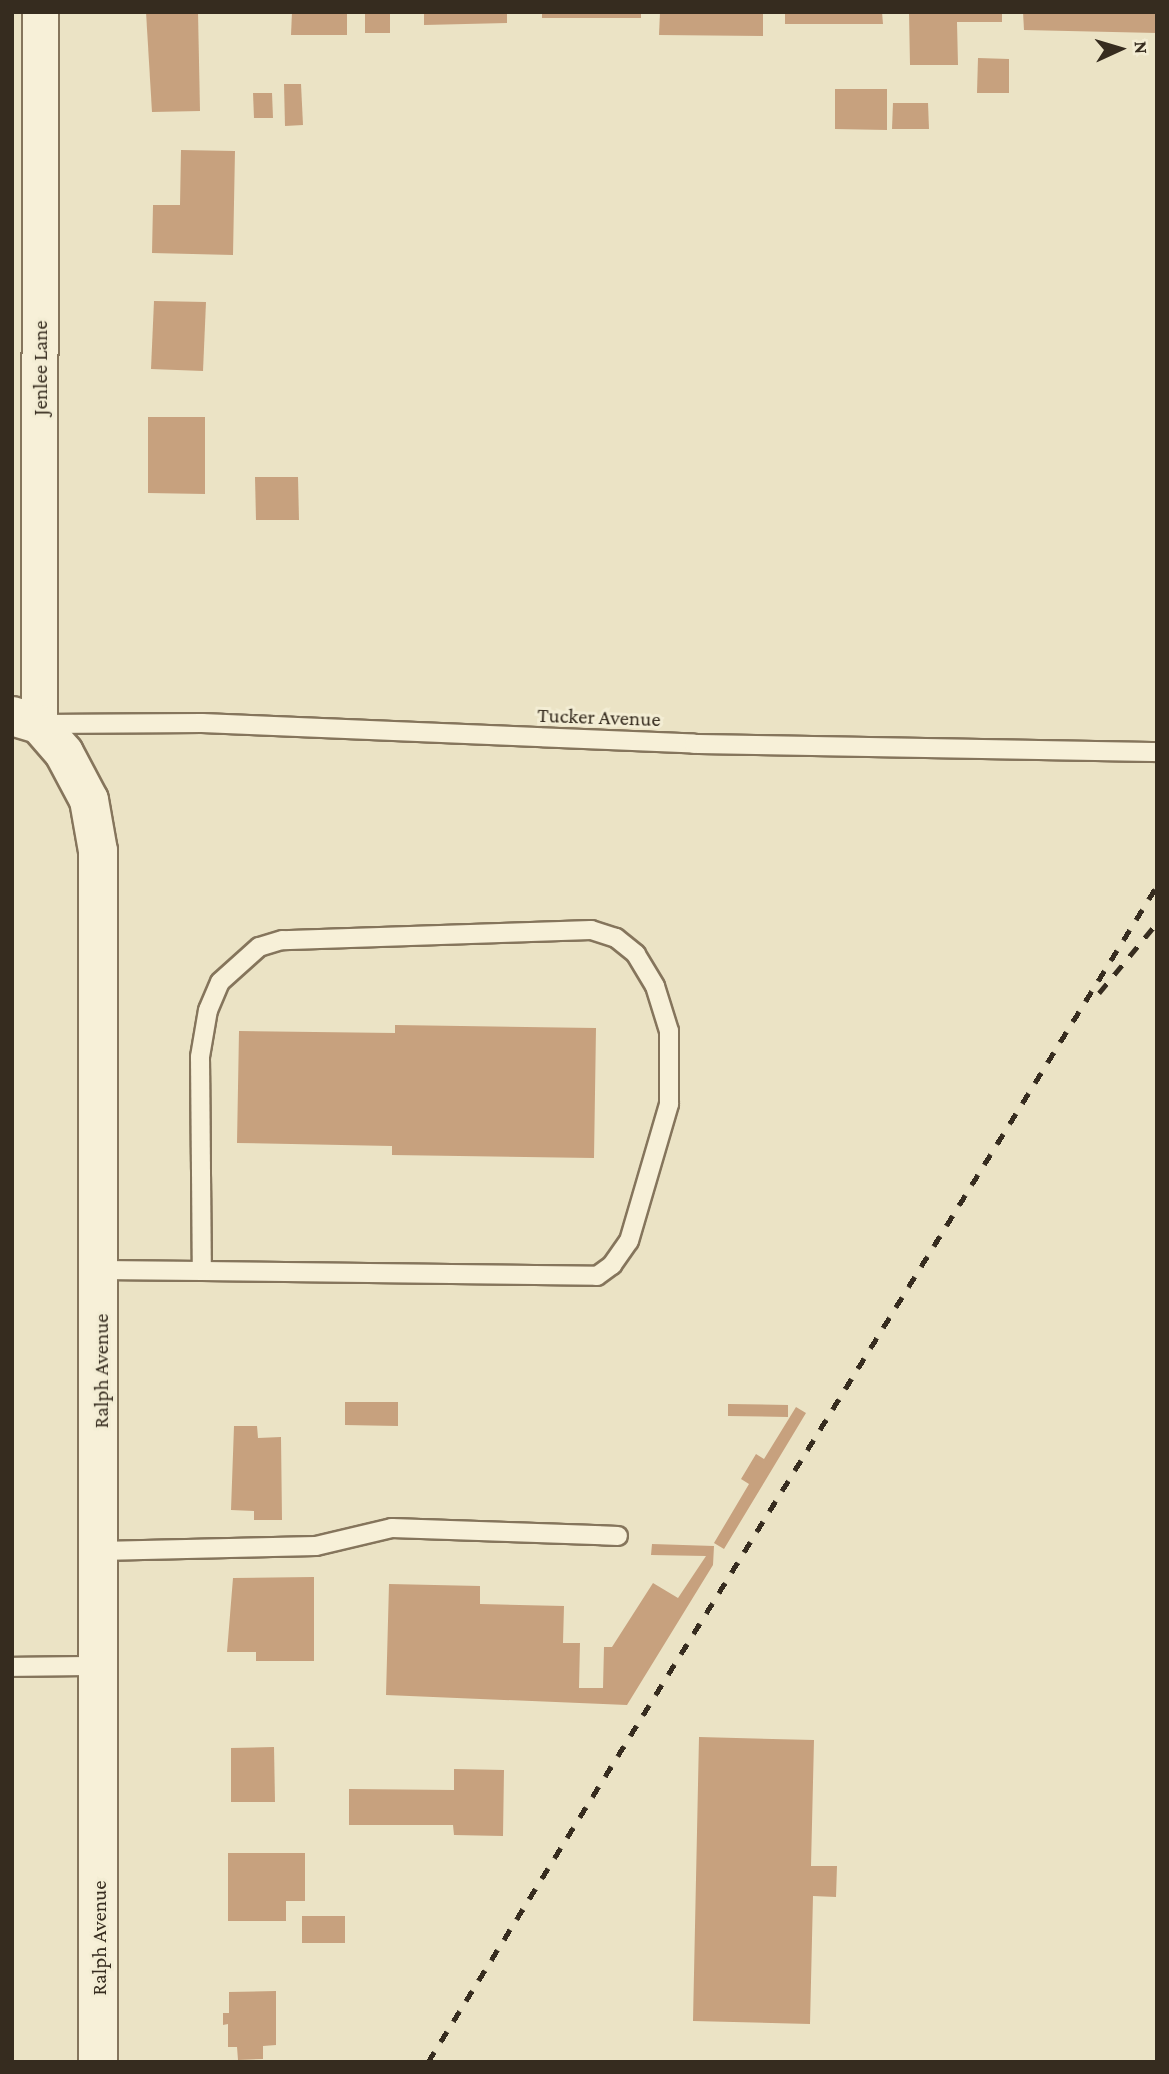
<!DOCTYPE html>
<style>
body{margin:0}
#map{position:relative;width:1169px;height:2074px;overflow:hidden;background:#ebe3c5;font-family:"Crimson Pro",serif}
div>[style]{position:absolute}
.building>*{inset:0;background:#c7a17e}
.roads{filter:drop-shadow(2px 0 #85755c) drop-shadow(-2px 0 #85755c) drop-shadow(0 2px #85755c) drop-shadow(0 -2px #85755c)}
.lane>*{height:18px;margin:-9px;padding:0 9px;transform-origin:9px;border-radius:9px;background:#f7f0d8}
.street>*{height:35px;margin:-17.5px;padding:0 17.5px;transform-origin:17.5px;border-radius:17.5px;background:#f7f0d8}
.secondary>*{height:38px;margin:-19px;padding:0 19px;transform-origin:19px;border-radius:19px;background:#f7f0d8}
.rail>*{height:5px;margin-top:-2.5px;transform-origin:0;background:repeating-linear-gradient(90deg,#362c1f 0 12px,transparent 0 24px)}
span{translate:-50% -50%;white-space:nowrap;text-align:center;line-height:1.15;-webkit-text-stroke:6px #f3edd4;paint-order:stroke}
.street-label{font-size:21px;color:#362c1f}
.frame{position:absolute;inset:0;border:14px solid #362c1f;pointer-events:none}
.north{position:absolute;left:1085px;top:14px;width:70px;height:70px;-webkit-text-stroke:5px #f3edd4;paint-order:stroke;rotate:86deg;font-size:19px;font-weight:700;line-height:28px;text-align:center;color:#362c1f}
.north::after{content:'';display:block;margin:auto;width:24px;height:32px;background:#362c1f;clip-path:polygon(50% 0,100% 100%,50% 72%,0 100%)}
</style>
<div id="map">
<div class="building">
<i style="clip-path:polygon(146px 12px,198px 12px,200px 111px,152px 112px)"></i>
<i style="clip-path:polygon(292px 12px,347px 12px,347px 35px,291px 35px)"></i>
<i style="clip-path:polygon(365px 12px,390px 12px,390px 33px,365px 33px)"></i>
<i style="clip-path:polygon(424px 12px,507px 12px,507px 23px,424px 25px)"></i>
<i style="clip-path:polygon(542px 12px,641px 12px,641px 18px,542px 18px)"></i>
<i style="clip-path:polygon(660px 12px,763px 12px,763px 36px,659px 35px)"></i>
<i style="clip-path:polygon(785px 12px,882px 12px,883px 24px,785px 24px)"></i>
<i style="clip-path:polygon(909px 12px,1002px 12px,1002px 22px,957px 22px,958px 65px,910px 65px)"></i>
<i style="clip-path:polygon(1023px 12px,1157px 12px,1157px 33px,1024px 30px)"></i>
<i style="clip-path:polygon(978px 58px,1009px 59px,1009px 93px,977px 93px)"></i>
<i style="clip-path:polygon(284px 84px,301px 84px,303px 125px,285px 126px)"></i>
<i style="clip-path:polygon(835px 89px,887px 89px,887px 130px,835px 129px)"></i>
<i style="clip-path:polygon(253px 93px,272px 93px,273px 118px,254px 118px)"></i>
<i style="clip-path:polygon(893px 103px,928px 103px,929px 129px,892px 129px)"></i>
<i style="clip-path:polygon(181px 150px,235px 151px,233px 255px,152px 253px,153px 205px,180px 205px)"></i>
<i style="clip-path:polygon(154px 301px,206px 302px,203px 371px,151px 369px)"></i>
<i style="clip-path:polygon(148px 417px,205px 417px,205px 494px,148px 493px)"></i>
<i style="clip-path:polygon(255px 477px,298px 477px,299px 520px,256px 520px)"></i>
<i style="clip-path:polygon(395px 1025px,596px 1028px,594px 1158px,392px 1155px,392px 1146px,237px 1143px,239px 1031px,395px 1033px)"></i>
<i style="clip-path:polygon(345px 1402px,398px 1402px,398px 1426px,345px 1425px)"></i>
<i style="clip-path:polygon(728px 1404px,788px 1405px,788px 1417px,728px 1416px)"></i>
<i style="clip-path:polygon(796px 1407px,806px 1413px,724px 1549px,714px 1543px,749px 1484px,741px 1479px,756px 1454px,764px 1459px)"></i>
<i style="clip-path:polygon(234px 1426px,257px 1426px,258px 1438px,281px 1437px,282px 1520px,254px 1520px,254px 1511px,231px 1510px)"></i>
<i style="clip-path:polygon(652px 1544px,714px 1546px,713px 1565px,627px 1705px,386px 1695px,389px 1584px,480px 1586px,480px 1604px,564px 1606px,563px 1643px,580px 1643px,579px 1688px,603px 1688px,604px 1647px,612px 1647px,653px 1583px,678px 1598px,706px 1556px,651px 1555px)"></i>
<i style="clip-path:polygon(314px 1577px,314px 1661px,256px 1661px,256px 1652px,227px 1652px,233px 1578px)"></i>
<i style="clip-path:polygon(699px 1737px,814px 1740px,811px 1866px,837px 1866px,836px 1897px,813px 1896px,810px 2024px,693px 2021px)"></i>
<i style="clip-path:polygon(274px 1747px,275px 1802px,231px 1802px,231px 1748px)"></i>
<i style="clip-path:polygon(454px 1769px,504px 1770px,503px 1836px,454px 1835px,453px 1825px,349px 1825px,349px 1789px,454px 1790px)"></i>
<i style="clip-path:polygon(228px 1853px,305px 1853px,305px 1901px,286px 1901px,286px 1921px,228px 1921px)"></i>
<i style="clip-path:polygon(302px 1916px,345px 1916px,345px 1943px,302px 1943px)"></i>
<i style="clip-path:polygon(276px 1991px,276px 2045px,263px 2046px,263px 2059px,238px 2060px,237px 2047px,228px 2047px,228px 2024px,223px 2025px,223px 2013px,229px 2013px,229px 1992px)"></i>
</div>
<div class="roads">
<div class="lane">
<i style="left:41px;top:724px;width:161px;rotate:-0.4deg"></i>
<i style="left:202px;top:723px;width:492px;rotate:2.4deg"></i>
<i style="left:694px;top:744px;width:463px;rotate:1deg"></i>
<i style="left:101px;top:1270px;width:101px;rotate:0.6deg"></i>
<i style="left:202px;top:1271px;width:395px;rotate:0.7deg"></i>
<i style="left:597px;top:1276px;width:19px;rotate:-36deg"></i>
<i style="left:612px;top:1265px;width:29px;rotate:-55deg"></i>
<i style="left:629px;top:1241px;width:143px;rotate:-73.7deg"></i>
<i style="left:669px;top:1104px;width:73px;rotate:-90deg"></i>
<i style="left:669px;top:1031px;width:47px;rotate:-107.3deg"></i>
<i style="left:655px;top:986px;width:37px;rotate:-121deg"></i>
<i style="left:636px;top:954px;width:26px;rotate:-141deg"></i>
<i style="left:616px;top:938px;width:26px;rotate:-162deg"></i>
<i style="left:591px;top:930px;width:309px;rotate:178.1deg"></i>
<i style="left:282px;top:940px;width:24px;rotate:163deg"></i>
<i style="left:259px;top:947px;width:52px;rotate:138.1deg"></i>
<i style="left:220px;top:982px;width:30px;rotate:113deg"></i>
<i style="left:208px;top:1010px;width:48px;rotate:99.7deg"></i>
<i style="left:200px;top:1057px;width:214px;rotate:89.5deg"></i>
<i style="left:100px;top:1551px;width:216px;rotate:-1.3deg"></i>
<i style="left:316px;top:1546px;width:78px;rotate:-13.3deg"></i>
<i style="left:392px;top:1528px;width:226px;rotate:2deg"></i>
<i style="left:12px;top:1667px;width:88px;rotate:-0.7deg"></i>
</div>
<div class="street">
<i style="left:39px;top:724px;width:712px;rotate:-89.92deg"></i>
</div>
<div class="secondary">
<i style="left:12px;top:716px;width:28px;rotate:17deg"></i>
<i style="left:39px;top:724px;width:38px;rotate:49deg"></i>
<i style="left:64px;top:753px;width:53px;rotate:62deg"></i>
<i style="left:89px;top:800px;width:52px;rotate:80deg"></i>
<i style="left:98px;top:851px;width:1211px;rotate:90deg"></i>
</div>
</div>
<div class="rail">
<i style="left:1099px;top:993px;width:91px;rotate:-50.4deg"></i>
<i style="left:428px;top:2062px;width:1384px;rotate:-58.21deg"></i>
</div>
<div class="street-label">
<span style="left:40px;top:368px;rotate:-90deg">Jenlee Lane</span>
<span style="left:599px;top:717px;rotate:2deg">Tucker Avenue</span>
<span style="left:101px;top:1371px;rotate:-90deg">Ralph Avenue</span>
<span style="left:99px;top:1938px;rotate:-90deg">Ralph Avenue</span>
</div>
<div class="frame"></div>
<div class="north">N</div>
</div>
